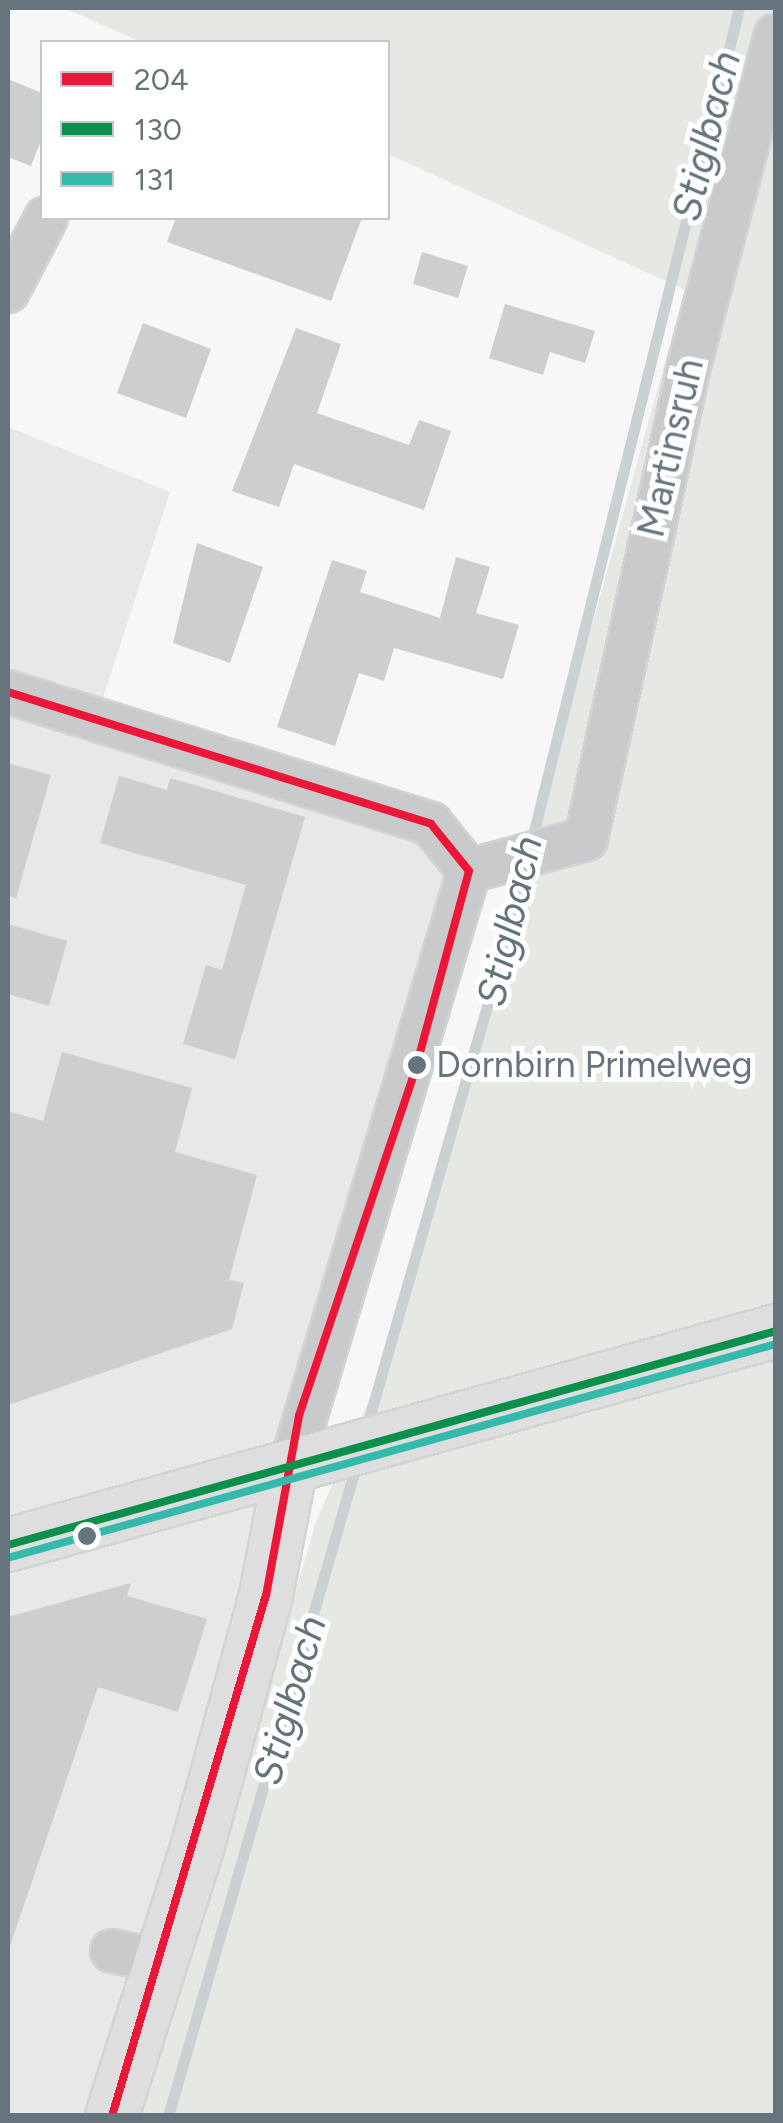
<!DOCTYPE html>
<style>
body{margin:0}
#map{position:relative;width:783px;height:2123px;overflow:hidden;background:#f7f7f7;font-family:Figtree,sans-serif}
div>[style]{position:absolute}
.built>*{inset:0;background:#e7e8e8}
.green>*{inset:0;background:#e6e8e4}
.stream>*{height:11px;margin:-5.5px;padding:0 5.5px;transform-origin:5.5px;border-radius:5.5px;background:#c9d1d3}
.building>*{inset:0;background:#cdcecf}
.roads{filter:drop-shadow(2px 0 #d2d3d4) drop-shadow(-2px 0 #d2d3d4) drop-shadow(0 2px #d2d3d4) drop-shadow(0 -2px #d2d3d4)}
.minor>*{height:42px;margin:-21px;padding:0 21px;transform-origin:21px;border-radius:21px;background:#c8cacb}
.major>*{height:52px;margin:-26px;padding:0 26px;transform-origin:26px;border-radius:26px;background:#dededf}
.bus-1>*{height:8px;margin:-4px;padding:0 4px;transform-origin:4px;border-radius:4px;background:#ec1638}
.bus-2>*{height:8px;margin:-4px;padding:0 4px;transform-origin:4px;border-radius:4px;background:#0b904b}
.bus-3>*{height:8px;margin:-4px;padding:0 4px;transform-origin:4px;border-radius:4px;background:#33baab}
.dots>*{width:28px;height:28px;translate:-50% -50%;box-sizing:border-box;border:5px solid #fff;border-radius:50%}
span{translate:-50% -50%;white-space:nowrap;text-align:center;line-height:1.15;-webkit-text-stroke:10px #fff;paint-order:stroke}
.bus-label{font-size:36px;color:#66757d}
.left{translate:0 -50%;text-align:left}
.street-label{font-size:38px;color:#66757d}
.water-label{font-size:40px;color:#617478;font-style:italic}
.frame{position:absolute;inset:0;border:10px solid #66757d;pointer-events:none}
.legend{position:absolute;left:40px;top:40px;width:350px;height:180px;box-sizing:border-box;background:#fff;border:2px solid #c2c8cb;margin:0;padding:12px 18px;list-style:none;font-size:30px;color:#66757d}
.legend li{display:flex;align-items:center;gap:20px;height:50px}
.legend b{width:50px;border:2px solid #c2c8cb}
</style>
<div id="map">
<div class="built">
<i style="clip-path:polygon(8px 427px,170px 492px,104px 695px,104px 738px,345px 811px,452px 857px,255px 1593px,91px 2115px,8px 2115px)"></i>
</div>
<div class="green">
<i style="clip-path:polygon(64px 8px,775px 8px,775px 2115px,142px 2115px,316px 1522px,392px 1347px,685px 290px,388px 154px,388px 42px,141px 42px)"></i>
</div>
<div class="stream">
<i style="left:530px;top:847px;width:865px;rotate:-76.01deg"></i>
<i style="left:366px;top:1429px;width:586px;rotate:-74.04deg"></i>
<i style="left:168px;top:2116px;width:681px;rotate:-73.88deg"></i>
</div>
<div class="building">
<i style="clip-path:polygon(8px 79px,42px 93px,42px 138px,31px 166px,8px 157px)"></i>
<i style="clip-path:polygon(176px 218px,362px 218px,331px 301px,167px 242px)"></i>
<i style="clip-path:polygon(422px 252px,468px 266px,458px 298px,413px 284px)"></i>
<i style="clip-path:polygon(505px 304px,595px 331px,585px 363px,550px 352px,543px 375px,489px 358px)"></i>
<i style="clip-path:polygon(143px 323px,211px 349px,186px 418px,117px 393px)"></i>
<i style="clip-path:polygon(296px 328px,341px 344px,317px 413px,409px 445px,419px 420px,451px 431px,424px 510px,294px 464px,279px 507px,232px 491px)"></i>
<i style="clip-path:polygon(197px 543px,263px 567px,230px 663px,173px 643px)"></i>
<i style="clip-path:polygon(456px 557px,490px 567px,476px 613px,519px 625px,503px 679px,394px 648px,384px 681px,359px 673px,335px 746px,277px 727px,332px 560px,367px 571px,360px 592px,440px 618px)"></i>
<i style="clip-path:polygon(8px 763px,51px 775px,16px 898px,8px 896px)"></i>
<i style="clip-path:polygon(119px 776px,167px 790px,170px 778px,305px 817px,235px 1059px,183px 1044px,206px 965px,222px 970px,246px 885px,100px 843px)"></i>
<i style="clip-path:polygon(8px 924px,67px 941px,49px 1006px,8px 994px)"></i>
<i style="clip-path:polygon(62px 1052px,192px 1088px,175px 1152px,257px 1175px,229px 1280px,244px 1283px,232px 1329px,8px 1405px,8px 1111px,43px 1121px)"></i>
<i style="clip-path:polygon(131px 1583px,127px 1596px,207px 1619px,178px 1712px,98px 1687px,8px 1952px,8px 1617px)"></i>
</div>
<div class="roads">
<div class="minor">
<i style="left:8px;top:291px;width:82px;rotate:-62.5deg"></i>
<i style="left:8px;top:692px;width:443px;rotate:17.3deg"></i>
<i style="left:431px;top:824px;width:60px;rotate:51deg"></i>
<i style="left:469px;top:871px;width:620px;rotate:106.68deg"></i>
<i style="left:469px;top:871px;width:121px;rotate:-15.3deg"></i>
<i style="left:586px;top:839px;width:480px;rotate:-77.7deg"></i>
<i style="left:688px;top:370px;width:346px;rotate:-75.3deg"></i>
<i style="left:112px;top:1951px;width:50px;rotate:11.5deg"></i>
</div>
<div class="major">
<i style="left:8px;top:1545px;width:797px;rotate:-15.57deg"></i>
<i style="left:112px;top:2116px;width:281px;rotate:-72.4deg"></i>
<i style="left:197px;top:1848px;width:262px;rotate:-74.7deg"></i>
<i style="left:266px;top:1595px;width:132px;rotate:-79.1deg"></i>
</div>
</div>
<div class="bus-1">
<i style="left:8px;top:692px;width:443px;rotate:17.3deg"></i>
<i style="left:431px;top:824px;width:60px;rotate:51deg"></i>
<i style="left:469px;top:871px;width:204px;rotate:105.1deg"></i>
<i style="left:416px;top:1068px;width:367px;rotate:108.6deg"></i>
<i style="left:299px;top:1416px;width:182px;rotate:100.4deg"></i>
<i style="left:266px;top:1595px;width:543px;rotate:106.47deg"></i>
</div>
<div class="bus-2">
<i style="left:8px;top:1545px;width:797px;rotate:-15.57deg"></i>
</div>
<div class="bus-3">
<i style="left:11px;top:1557px;width:794px;rotate:-15.56deg"></i>
</div>
<div class="dots">
<i style="left:417px;top:1065px;background:#66757d"></i>
<i style="left:87px;top:1536px;background:#66757d"></i>
</div>
<div class="bus-label">
<span class="left" style="left:436px;top:1065px">Dornbirn Primelweg</span>
</div>
<div class="street-label">
<span style="left:671px;top:448px;rotate:-77deg">Martinsruh</span>
</div>
<div class="water-label">
<span style="left:706px;top:136px;rotate:-76deg">Stiglbach</span>
<span style="left:509px;top:921px;rotate:-77deg">Stiglbach</span>
<span style="left:289px;top:1700px;rotate:-74deg">Stiglbach</span>
</div>
<div class="frame"></div>
<ul class="legend">
<li><b style="height:12px;background:#ec1638"></b>204</li>
<li><b style="height:12px;background:#0b904b"></b>130</li>
<li><b style="height:12px;background:#33baab"></b>131</li>
</ul>
</div>
